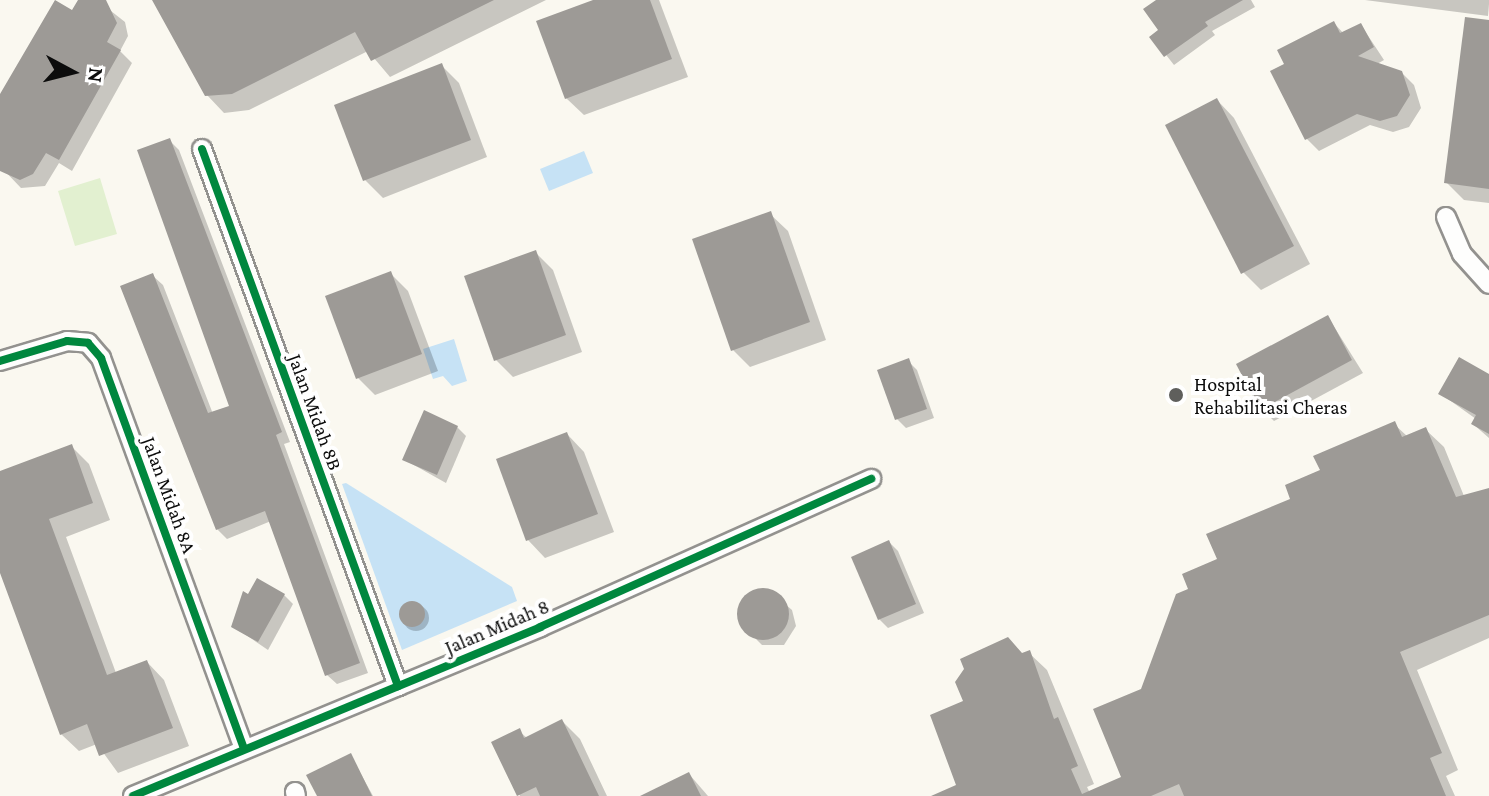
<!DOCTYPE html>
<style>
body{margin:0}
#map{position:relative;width:1489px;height:796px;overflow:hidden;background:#faf8f0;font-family:"Crimson Pro",serif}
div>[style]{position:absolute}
.green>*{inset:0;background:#e2f0d0}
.water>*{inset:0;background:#c6e2f5}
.shadow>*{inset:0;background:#0003}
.round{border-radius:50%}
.building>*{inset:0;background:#9d9a96}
.roads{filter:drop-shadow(2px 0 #93928f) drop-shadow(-2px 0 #93928f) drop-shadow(0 2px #93928f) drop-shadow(0 -2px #93928f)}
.minor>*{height:18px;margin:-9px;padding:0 9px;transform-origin:9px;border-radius:9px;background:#fefefd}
.cycleway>*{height:8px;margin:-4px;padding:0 4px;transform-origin:4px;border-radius:4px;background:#00873e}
.dots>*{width:22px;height:22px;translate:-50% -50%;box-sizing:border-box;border:4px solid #fff;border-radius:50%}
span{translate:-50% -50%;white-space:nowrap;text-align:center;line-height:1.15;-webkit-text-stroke:8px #fff;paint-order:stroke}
.poi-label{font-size:20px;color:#0c0c0c}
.left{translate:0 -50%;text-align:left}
.street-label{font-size:20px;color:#0c0c0c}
.north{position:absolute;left:32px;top:32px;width:80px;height:80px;-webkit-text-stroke:6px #fff;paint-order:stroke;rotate:97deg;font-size:22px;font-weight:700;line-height:32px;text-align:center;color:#0c0c0c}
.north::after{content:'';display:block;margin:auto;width:28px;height:36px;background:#0c0c0c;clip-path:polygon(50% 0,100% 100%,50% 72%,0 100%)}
</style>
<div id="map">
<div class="green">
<i style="clip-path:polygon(100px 178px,117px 234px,75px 246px,58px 191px)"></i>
</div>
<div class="water">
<i style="clip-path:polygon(584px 151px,593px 173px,549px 191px,540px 169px)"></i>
<i style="clip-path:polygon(454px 339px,467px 381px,452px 386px,443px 376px,433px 379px,423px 349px)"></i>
<i style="clip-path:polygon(346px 483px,512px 587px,517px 601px,402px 650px,342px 484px)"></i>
</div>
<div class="shadow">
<i style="clip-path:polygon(82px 0,97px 0,125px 22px,128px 36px,120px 51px,132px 63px,72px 171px,59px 163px,45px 186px,21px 188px,0 166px,0 99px)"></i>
<i style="clip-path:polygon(155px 0,546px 0,390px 77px,368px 51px,249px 110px,224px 113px,207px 95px)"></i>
<i style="clip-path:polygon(599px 0,659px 0,688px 77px,584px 115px,566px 98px)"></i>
<i style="clip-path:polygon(1163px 0,1251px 0,1255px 7px,1212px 31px,1215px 35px,1174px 65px,1152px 37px,1161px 31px)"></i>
<i style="clip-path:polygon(1365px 0,1489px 0,1489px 4px,1488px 16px)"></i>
<i style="clip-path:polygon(1489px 22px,1489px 203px,1464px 200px,1446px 182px)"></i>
<i style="clip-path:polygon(1334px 23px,1344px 34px,1361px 25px,1384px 60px,1377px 64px,1401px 72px,1414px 85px,1421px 108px,1409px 127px,1393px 132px,1370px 125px,1319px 151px,1307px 139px,1287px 64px)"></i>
<i style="clip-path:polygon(441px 65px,459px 83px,487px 157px,383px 198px,365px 180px)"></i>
<i style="clip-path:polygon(1217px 100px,1234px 118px,1310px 264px,1261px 290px,1243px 272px)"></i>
<i style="clip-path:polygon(169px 140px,179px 150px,290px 442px,284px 444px,368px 673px,337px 684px,327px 675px,271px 521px,227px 539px,217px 529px,153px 276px,163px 285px,213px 414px,231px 407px)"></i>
<i style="clip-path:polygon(770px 214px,788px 231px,826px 340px,750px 367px,733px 350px)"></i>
<i style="clip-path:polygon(535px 252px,553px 270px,582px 352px,513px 377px,496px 360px)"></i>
<i style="clip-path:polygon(390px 273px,408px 291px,438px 371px,375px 395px,358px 378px)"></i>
<i style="clip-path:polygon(1328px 317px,1363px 373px,1274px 421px,1262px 409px)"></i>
<i style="clip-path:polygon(908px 361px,917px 370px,934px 418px,906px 428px,897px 419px)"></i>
<i style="clip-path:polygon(1489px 376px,1489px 438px,1473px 424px,1476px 419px,1441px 394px)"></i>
<i style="clip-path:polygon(1394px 424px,1408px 437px,1426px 430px,1444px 447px,1464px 496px,1489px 489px,1489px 638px,1417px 670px,1458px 770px,1446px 776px,1455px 796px,943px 796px,959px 786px,965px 702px,1029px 653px,1047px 670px,1094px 784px,1087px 787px,1090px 793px,1124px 778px,1142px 691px,1191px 590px,1322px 471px)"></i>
<i style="clip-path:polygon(457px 427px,466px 436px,446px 483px,405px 460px)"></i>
<i style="clip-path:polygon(567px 434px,584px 452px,614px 532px,545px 558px,528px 540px)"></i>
<i style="clip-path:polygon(71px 446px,89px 464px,110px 520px,66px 537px,116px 673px,147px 662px,164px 680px,189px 746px,118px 773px,97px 744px,79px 751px,61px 734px,0 567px,0 473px)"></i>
<i style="clip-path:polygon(889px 542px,898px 551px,924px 613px,888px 628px,879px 619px)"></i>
<i style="clip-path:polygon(770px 591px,792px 610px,796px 626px,784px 645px,762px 645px,742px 625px,742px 602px,754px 592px)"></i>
<i style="clip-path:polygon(284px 595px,293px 604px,268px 650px,233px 626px)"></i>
<i class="round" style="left:403px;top:605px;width:26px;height:26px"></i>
<i style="clip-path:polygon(562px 721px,580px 739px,607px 796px,520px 796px,494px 743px,519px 731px,527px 738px)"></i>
<i style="clip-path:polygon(351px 756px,373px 796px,319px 796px)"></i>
<i style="clip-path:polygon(689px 774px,708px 796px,656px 796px)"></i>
</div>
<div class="building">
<i style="clip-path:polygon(55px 0,72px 10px,78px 0,106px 0,117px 23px,107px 42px,121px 50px,59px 160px,46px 153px,33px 174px,20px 180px,0 171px,0 94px)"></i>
<i style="clip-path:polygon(152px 0,494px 0,371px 61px,355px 32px,232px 94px,205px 96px)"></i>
<i style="clip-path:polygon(593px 0,650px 0,672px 59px,565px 99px,536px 21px)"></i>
<i style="clip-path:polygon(1156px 0,1243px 0,1205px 22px,1208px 26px,1164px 57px,1149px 37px,1158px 30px,1143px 9px)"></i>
<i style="clip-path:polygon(1465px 17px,1489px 20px,1489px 189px,1444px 183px)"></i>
<i style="clip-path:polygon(1334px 21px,1340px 33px,1361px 23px,1374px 47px,1358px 56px,1402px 71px,1410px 95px,1397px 116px,1380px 121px,1357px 114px,1305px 140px,1270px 71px,1284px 64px,1277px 50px)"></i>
<i style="clip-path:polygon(442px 63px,471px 140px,363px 181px,334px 105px)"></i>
<i style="clip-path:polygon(1217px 98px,1294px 246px,1241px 274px,1165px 125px)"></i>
<i style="clip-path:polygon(170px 138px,282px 432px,276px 435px,360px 663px,325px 676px,265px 511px,216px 530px,120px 286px,153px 273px,208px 413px,229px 406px,137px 150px)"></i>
<i style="clip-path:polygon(771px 211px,810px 322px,731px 351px,692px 239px)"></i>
<i style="clip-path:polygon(536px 250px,566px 335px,494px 361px,464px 276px)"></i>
<i style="clip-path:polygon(391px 271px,422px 354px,356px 379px,325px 296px)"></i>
<i style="clip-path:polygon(1328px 315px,1352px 360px,1260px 410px,1236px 364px)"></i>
<i style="clip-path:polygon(1459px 357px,1489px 374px,1489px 434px,1471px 424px,1476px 415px,1438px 394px)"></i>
<i style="clip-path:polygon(909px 358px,927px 409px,895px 420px,877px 370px)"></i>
<i style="clip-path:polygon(424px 410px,458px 426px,437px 475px,402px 460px)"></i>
<i style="clip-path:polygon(1395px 421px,1402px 437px,1426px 427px,1456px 497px,1489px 488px,1489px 615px,1400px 652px,1442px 753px,1430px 758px,1446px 796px,1184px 796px,1179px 784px,1151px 796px,931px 796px,956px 785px,930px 715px,963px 701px,955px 682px,964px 669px,960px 659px,1008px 637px,1022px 653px,1030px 650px,1054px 719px,1058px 717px,1078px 766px,1071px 769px,1082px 794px,1121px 777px,1093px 709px,1141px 689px,1176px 594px,1188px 589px,1182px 574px,1217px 559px,1206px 534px,1290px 499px,1285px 485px,1320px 470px,1313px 456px)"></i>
<i style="clip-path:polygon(567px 432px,598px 514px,526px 541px,496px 459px)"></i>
<i style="clip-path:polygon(72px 444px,93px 503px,49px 519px,107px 675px,147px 660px,173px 728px,99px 756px,87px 724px,60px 735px,0 573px,0 471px)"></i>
<i style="clip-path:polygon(889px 540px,916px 604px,878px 620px,851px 557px)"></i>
<i style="clip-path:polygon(257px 578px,285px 594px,258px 642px,231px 627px,243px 591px,248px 594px)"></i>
<i class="round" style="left:737px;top:588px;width:52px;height:52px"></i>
<i class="round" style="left:399px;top:601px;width:26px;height:26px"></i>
<i style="clip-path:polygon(562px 719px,599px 796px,540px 796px,536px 787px,517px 796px,491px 742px,520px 728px,524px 738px)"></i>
<i style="clip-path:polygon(351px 753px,372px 796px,317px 796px,306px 775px)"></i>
<i style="clip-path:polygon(689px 772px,701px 796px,640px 796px)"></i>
</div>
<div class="roads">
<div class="minor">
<i style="left:202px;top:149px;width:572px;rotate:69.95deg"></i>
<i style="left:1446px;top:217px;width:40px;rotate:66.6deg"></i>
<i style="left:1462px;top:254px;width:40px;rotate:48deg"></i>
<i style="left:0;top:361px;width:70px;rotate:-16.6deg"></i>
<i style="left:67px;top:341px;width:21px;rotate:5deg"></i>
<i style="left:88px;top:343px;width:20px;rotate:49deg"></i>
<i style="left:101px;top:358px;width:415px;rotate:69.9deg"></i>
<i style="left:295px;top:792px;width:4px;rotate:76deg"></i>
<i style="left:133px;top:796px;width:441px;rotate:-22.5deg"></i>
<i style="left:540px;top:627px;width:363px;rotate:-24.1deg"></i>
</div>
</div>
<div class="cycleway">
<i style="left:202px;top:149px;width:572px;rotate:69.95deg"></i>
<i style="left:0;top:361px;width:70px;rotate:-16.6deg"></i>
<i style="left:67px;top:341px;width:21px;rotate:5deg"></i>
<i style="left:88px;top:343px;width:20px;rotate:49deg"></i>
<i style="left:101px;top:358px;width:415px;rotate:69.9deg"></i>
<i style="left:133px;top:796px;width:441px;rotate:-22.5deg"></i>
<i style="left:540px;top:627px;width:363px;rotate:-24.1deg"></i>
</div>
<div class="dots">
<i style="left:1176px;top:395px;background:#5f5f5c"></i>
</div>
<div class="poi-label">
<span class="left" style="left:1194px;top:396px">Hospital<br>Rehabilitasi Cheras</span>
</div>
<div class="street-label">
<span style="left:315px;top:412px;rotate:70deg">Jalan Midah 8B</span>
<span style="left:169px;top:495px;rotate:70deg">Jalan Midah 8A</span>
<span style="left:497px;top:627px;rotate:-23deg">Jalan Midah 8</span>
</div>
<div class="north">N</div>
</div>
